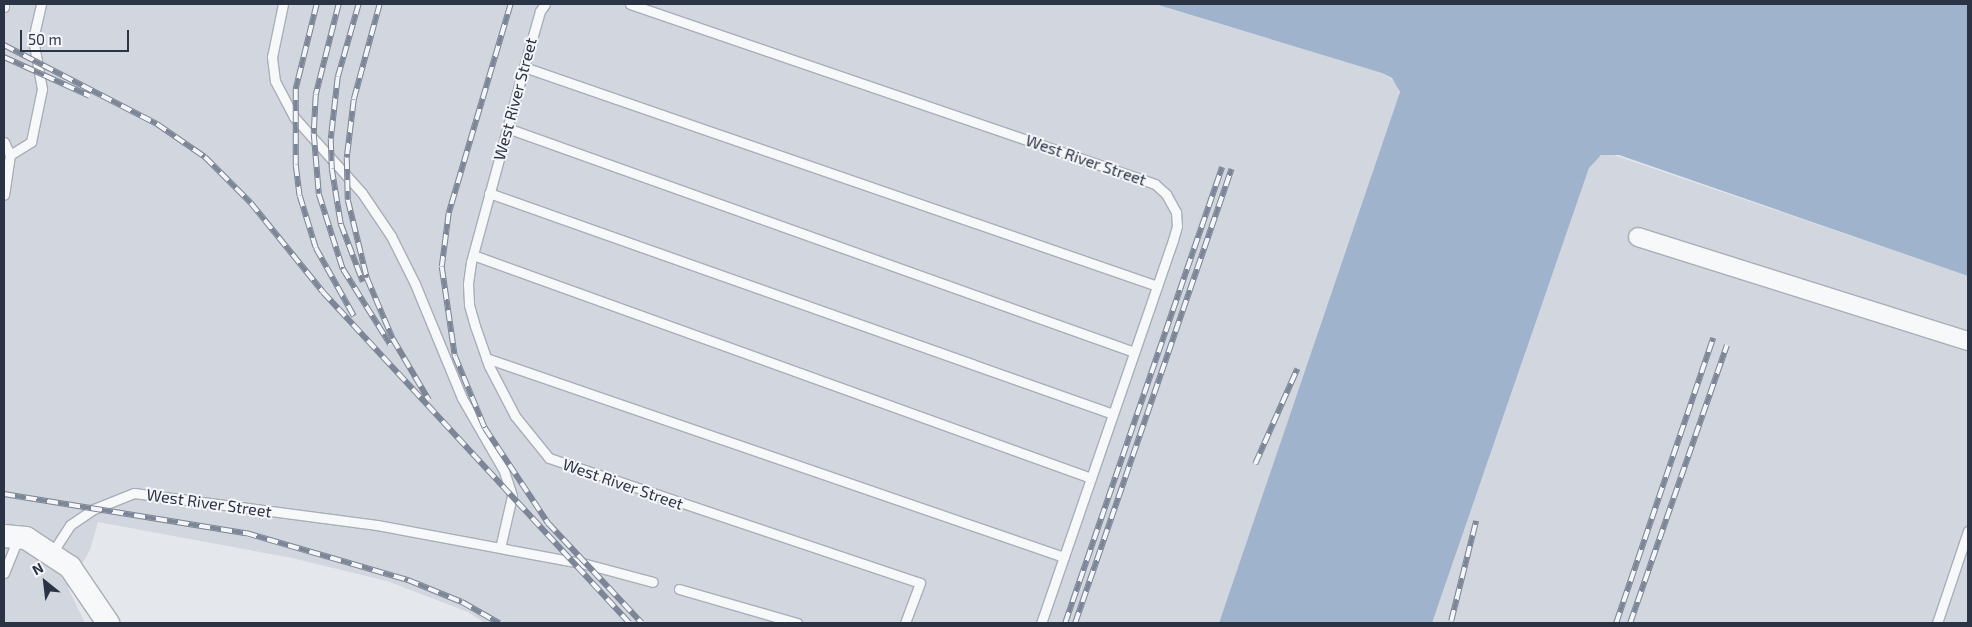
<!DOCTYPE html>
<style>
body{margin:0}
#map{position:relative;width:1972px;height:627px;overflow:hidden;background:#e4e7ec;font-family:"Exo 2",sans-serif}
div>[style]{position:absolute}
.built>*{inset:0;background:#d2d6de}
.water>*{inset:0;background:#9fb4cc}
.roads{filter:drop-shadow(1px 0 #a9aeb7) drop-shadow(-1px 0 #a9aeb7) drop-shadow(0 1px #a9aeb7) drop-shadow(0 -1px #a9aeb7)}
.service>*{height:9px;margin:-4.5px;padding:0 4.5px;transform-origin:4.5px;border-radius:4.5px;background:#f7f8fa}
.minor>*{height:18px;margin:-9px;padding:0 9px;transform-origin:9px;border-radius:9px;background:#f7f8fa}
.tertiary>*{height:22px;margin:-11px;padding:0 11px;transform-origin:11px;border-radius:11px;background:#f7f8fa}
.rail>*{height:5.5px;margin-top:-2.75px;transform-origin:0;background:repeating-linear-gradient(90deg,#f4f6f9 0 11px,#7d8696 0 22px);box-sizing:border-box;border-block:1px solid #7d8696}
span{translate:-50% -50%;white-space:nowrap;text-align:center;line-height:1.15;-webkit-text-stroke:4px #f4f6f9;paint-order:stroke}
.street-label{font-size:16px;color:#2b3445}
.frame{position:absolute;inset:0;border:5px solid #2b3445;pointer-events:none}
.north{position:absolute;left:20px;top:557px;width:50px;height:50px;-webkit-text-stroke:4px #f4f6f9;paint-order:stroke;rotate:331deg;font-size:14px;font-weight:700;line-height:20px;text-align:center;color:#2b3445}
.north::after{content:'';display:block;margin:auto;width:18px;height:22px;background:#2b3445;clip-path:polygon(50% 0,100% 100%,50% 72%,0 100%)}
.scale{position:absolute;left:20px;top:30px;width:109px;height:22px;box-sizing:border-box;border:2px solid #2b3445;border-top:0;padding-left:6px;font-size:15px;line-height:18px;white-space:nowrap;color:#2b3445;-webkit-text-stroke:4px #f4f6f9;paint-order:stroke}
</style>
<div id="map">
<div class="built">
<i style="clip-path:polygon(4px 4px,1154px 4px,1382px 73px,1396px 82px,1400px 96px,1219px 623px,485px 623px,468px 612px,387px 581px,292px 558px,98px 522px,90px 550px,68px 588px,85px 623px,4px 623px)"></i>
<i style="clip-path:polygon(1608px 153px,1968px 276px,1968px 623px,1432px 623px,1589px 168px,1596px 158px)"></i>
</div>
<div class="water">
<i style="clip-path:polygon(1155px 4px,1968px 4px,1968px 276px,1619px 155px,1601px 155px,1589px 168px,1432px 623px,1219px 623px,1400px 92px,1392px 78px,1382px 73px)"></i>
</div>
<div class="roads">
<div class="service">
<i style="left:283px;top:4px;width:54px;rotate:101.7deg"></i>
<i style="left:272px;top:57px;width:24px;rotate:83deg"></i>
<i style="left:275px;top:81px;width:41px;rotate:62.2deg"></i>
<i style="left:294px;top:117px;width:102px;rotate:48.2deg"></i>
<i style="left:362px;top:193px;width:52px;rotate:56deg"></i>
<i style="left:391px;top:236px;width:54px;rotate:63.4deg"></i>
<i style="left:415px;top:284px;width:123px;rotate:67.6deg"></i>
<i style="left:462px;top:398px;width:84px;rotate:60.1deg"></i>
<i style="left:504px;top:471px;width:26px;rotate:72deg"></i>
<i style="left:512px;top:496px;width:53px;rotate:103deg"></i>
<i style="left:545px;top:4px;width:9px;rotate:126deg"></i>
<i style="left:540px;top:11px;width:58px;rotate:105.9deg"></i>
<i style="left:524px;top:67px;width:202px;rotate:105.2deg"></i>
<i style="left:471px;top:262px;width:22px;rotate:98deg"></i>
<i style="left:468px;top:284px;width:21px;rotate:87deg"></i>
<i style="left:469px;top:305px;width:22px;rotate:74deg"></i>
<i style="left:475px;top:326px;width:42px;rotate:70.7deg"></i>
<i style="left:489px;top:366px;width:56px;rotate:62.5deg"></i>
<i style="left:515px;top:416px;width:54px;rotate:51deg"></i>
<i style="left:549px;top:458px;width:391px;rotate:18.6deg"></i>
<i style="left:920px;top:583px;width:43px;rotate:110.6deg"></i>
<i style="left:630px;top:4px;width:555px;rotate:18.92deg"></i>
<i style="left:1155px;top:184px;width:15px;rotate:42deg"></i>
<i style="left:1166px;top:194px;width:21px;rotate:61deg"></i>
<i style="left:1176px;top:212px;width:14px;rotate:86deg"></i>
<i style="left:1177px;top:226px;width:15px;rotate:106deg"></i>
<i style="left:1173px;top:240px;width:405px;rotate:109deg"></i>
<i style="left:4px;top:7px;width:3px;rotate:-90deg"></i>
<i style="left:524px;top:67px;width:670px;rotate:19.08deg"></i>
<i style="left:507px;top:128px;width:666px;rotate:19.66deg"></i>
<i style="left:4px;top:142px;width:14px;rotate:65deg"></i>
<i style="left:10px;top:155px;width:40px;rotate:98.5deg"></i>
<i style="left:10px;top:155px;width:25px;rotate:-32deg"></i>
<i style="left:31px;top:142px;width:54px;rotate:-78.3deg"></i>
<i style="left:42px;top:89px;width:51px;rotate:-100.2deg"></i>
<i style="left:33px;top:39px;width:36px;rotate:-77deg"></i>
<i style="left:489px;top:193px;width:662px;rotate:19.5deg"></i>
<i style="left:473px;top:255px;width:657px;rotate:19.84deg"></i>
<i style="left:486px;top:358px;width:611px;rotate:19deg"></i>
<i style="left:52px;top:553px;width:33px;rotate:-57deg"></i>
<i style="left:70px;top:525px;width:29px;rotate:-34deg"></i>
<i style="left:94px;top:509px;width:43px;rotate:-21.8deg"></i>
<i style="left:134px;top:493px;width:245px;rotate:7.5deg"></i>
<i style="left:377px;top:525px;width:213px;rotate:10.6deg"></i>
<i style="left:586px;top:564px;width:69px;rotate:15deg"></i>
<i style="left:4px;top:573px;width:38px;rotate:-68deg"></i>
<i style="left:679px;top:589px;width:123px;rotate:16.1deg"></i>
<i style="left:1937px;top:623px;width:97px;rotate:-71.4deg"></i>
</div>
<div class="minor">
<i style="left:1638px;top:237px;width:346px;rotate:17.5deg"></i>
</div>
<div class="tertiary">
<i style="left:4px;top:536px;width:22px;rotate:5deg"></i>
<i style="left:26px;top:538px;width:53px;rotate:33.4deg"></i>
<i style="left:70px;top:567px;width:68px;rotate:55.8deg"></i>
</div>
</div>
<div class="rail">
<i style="left:317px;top:4px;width:88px;rotate:103.9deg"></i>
<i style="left:296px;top:89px;width:76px;rotate:90deg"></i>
<i style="left:296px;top:165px;width:31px;rotate:83deg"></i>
<i style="left:300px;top:196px;width:54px;rotate:72.9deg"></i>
<i style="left:316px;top:248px;width:78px;rotate:60.8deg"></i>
<i style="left:339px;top:4px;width:94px;rotate:104.2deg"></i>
<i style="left:316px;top:95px;width:39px;rotate:93deg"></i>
<i style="left:314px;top:134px;width:60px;rotate:85.2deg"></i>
<i style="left:319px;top:194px;width:79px;rotate:72.3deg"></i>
<i style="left:343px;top:269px;width:89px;rotate:57.9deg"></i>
<i style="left:359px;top:4px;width:76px;rotate:106deg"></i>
<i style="left:338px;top:77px;width:62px;rotate:96.4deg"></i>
<i style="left:331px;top:139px;width:30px;rotate:88deg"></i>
<i style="left:332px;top:169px;width:56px;rotate:80.7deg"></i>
<i style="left:341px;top:224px;width:62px;rotate:69.2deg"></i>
<i style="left:380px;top:4px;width:99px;rotate:105.2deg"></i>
<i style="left:354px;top:100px;width:58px;rotate:96.9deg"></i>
<i style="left:347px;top:158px;width:42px;rotate:88.6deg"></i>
<i style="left:348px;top:200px;width:80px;rotate:76.3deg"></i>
<i style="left:367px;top:278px;width:66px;rotate:66.9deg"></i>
<i style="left:393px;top:339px;width:71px;rotate:59.5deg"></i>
<i style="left:511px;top:4px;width:218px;rotate:106.5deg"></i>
<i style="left:449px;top:213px;width:54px;rotate:97.4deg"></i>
<i style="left:442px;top:267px;width:90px;rotate:81.7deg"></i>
<i style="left:455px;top:356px;width:78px;rotate:67.4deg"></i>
<i style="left:485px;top:428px;width:114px;rotate:56.4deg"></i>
<i style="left:548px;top:523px;width:137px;rotate:46.8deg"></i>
<i style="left:4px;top:45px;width:172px;rotate:27.3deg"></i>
<i style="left:157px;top:124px;width:58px;rotate:34.5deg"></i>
<i style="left:205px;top:157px;width:65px;rotate:45deg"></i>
<i style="left:251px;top:203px;width:114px;rotate:51deg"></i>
<i style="left:323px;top:292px;width:451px;rotate:47.2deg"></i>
<i style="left:4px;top:57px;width:94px;rotate:24.4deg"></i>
<i style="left:1255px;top:464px;width:104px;rotate:-66.1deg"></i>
<i style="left:4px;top:494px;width:245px;rotate:9.2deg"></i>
<i style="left:246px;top:533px;width:169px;rotate:16.2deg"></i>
<i style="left:408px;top:580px;width:58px;rotate:22.2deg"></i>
<i style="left:462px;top:602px;width:43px;rotate:29.6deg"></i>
<i style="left:1451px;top:621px;width:103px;rotate:-76deg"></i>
<i style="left:1065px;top:623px;width:482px;rotate:-71deg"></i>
<i style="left:1075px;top:623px;width:480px;rotate:-71deg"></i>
<i style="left:1616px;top:623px;width:301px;rotate:-71.2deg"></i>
<i style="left:1630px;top:623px;width:294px;rotate:-70.8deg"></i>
</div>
<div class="street-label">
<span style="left:515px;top:99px;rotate:-75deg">West River Street</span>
<span style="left:1086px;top:160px;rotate:19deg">West River Street</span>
<span style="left:623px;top:484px;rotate:19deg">West River Street</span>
<span style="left:209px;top:503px;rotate:8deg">West River Street</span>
</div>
<div class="frame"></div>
<div class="north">N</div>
<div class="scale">50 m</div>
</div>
